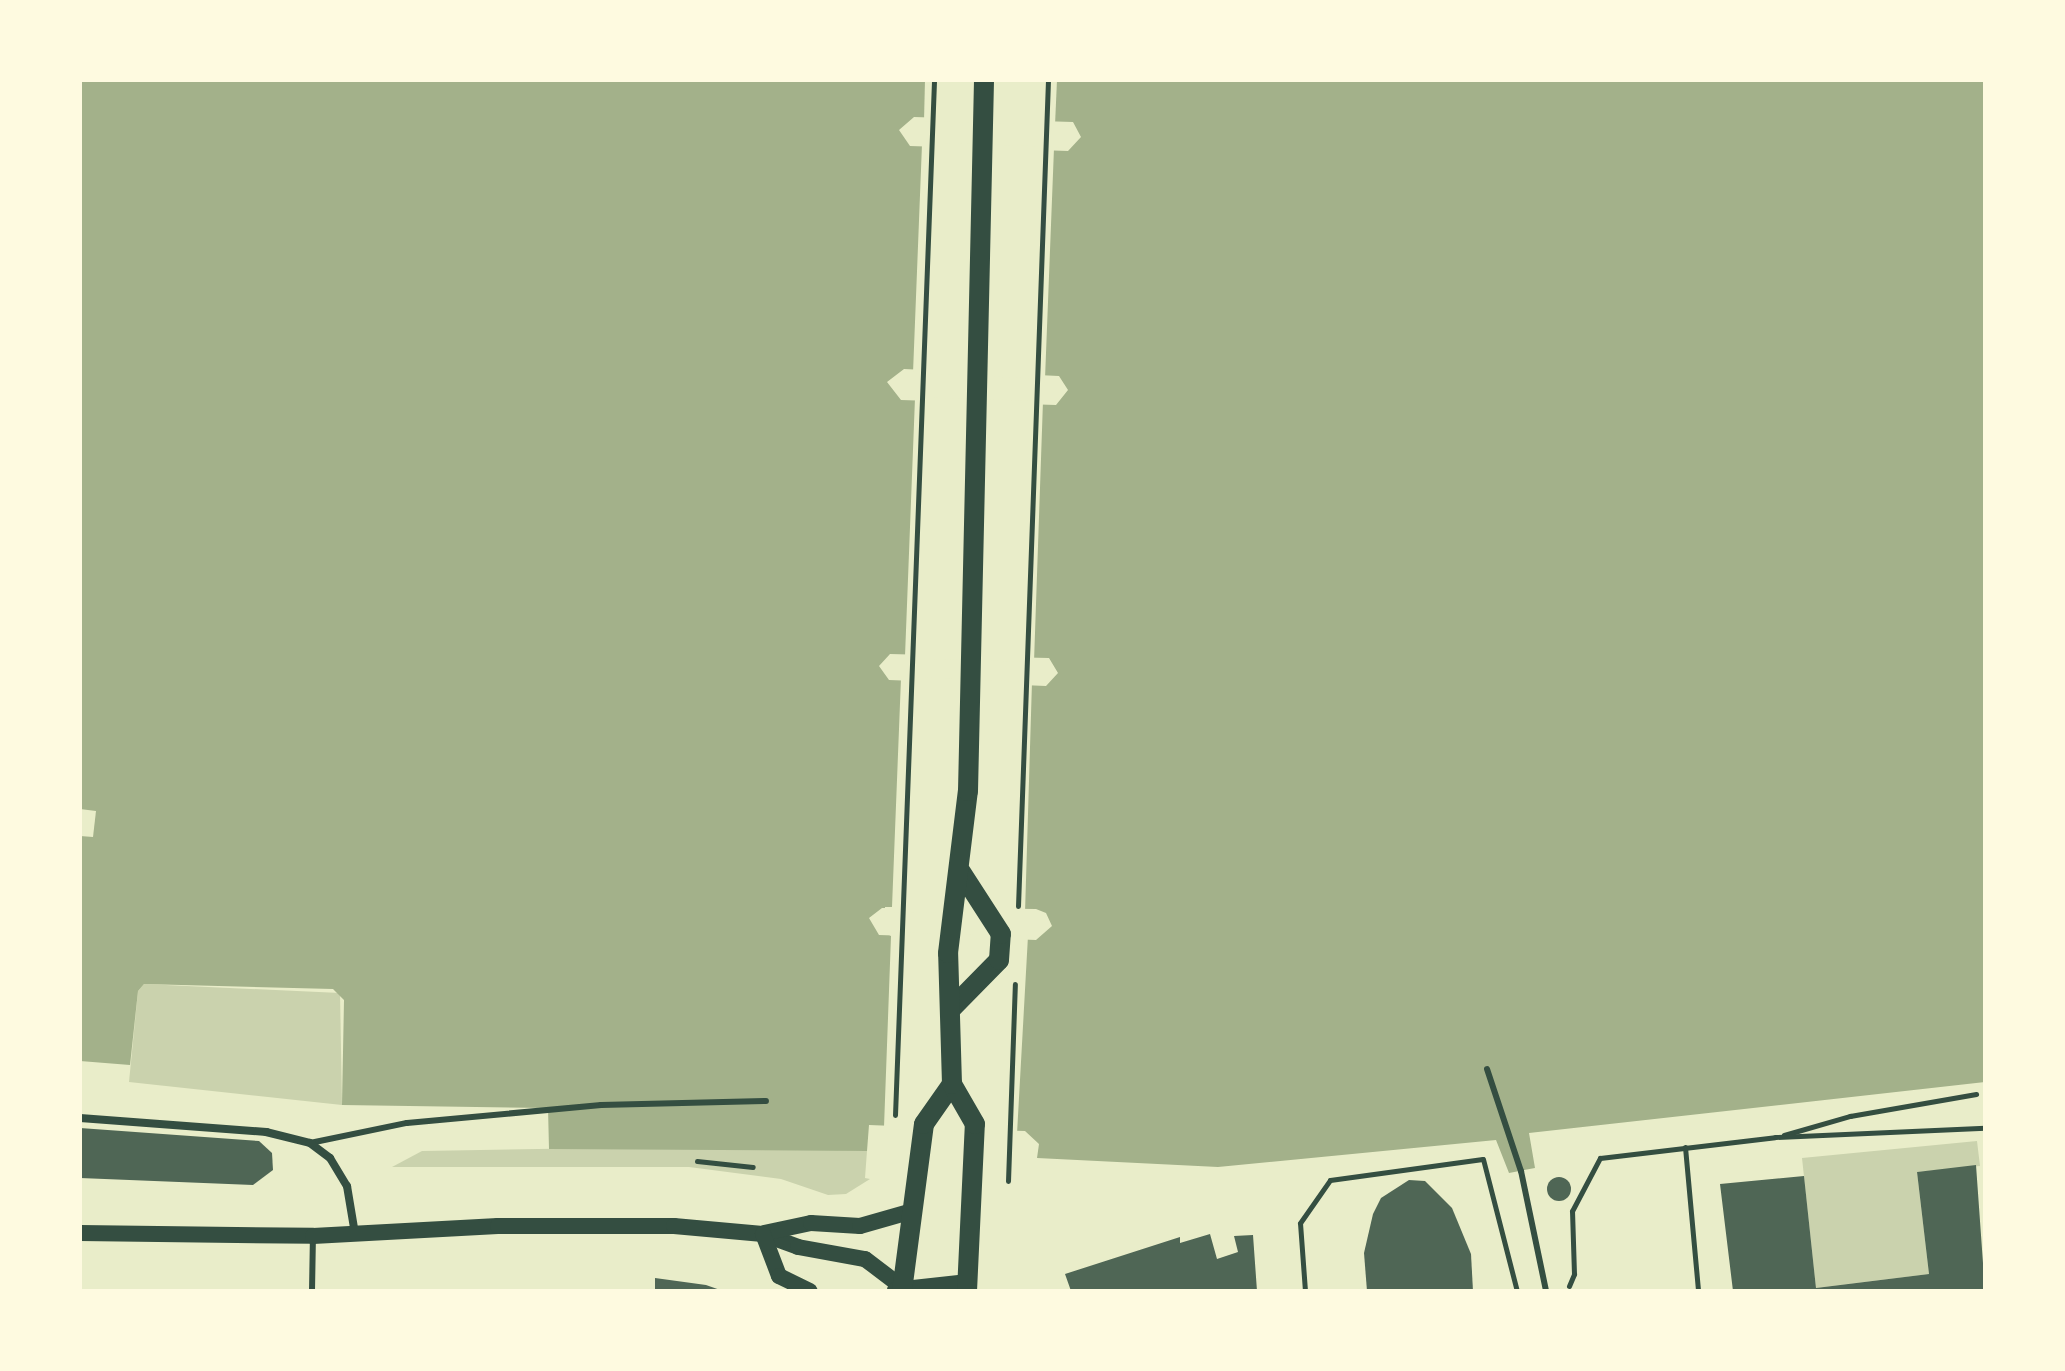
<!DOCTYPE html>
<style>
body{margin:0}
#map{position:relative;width:2065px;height:1371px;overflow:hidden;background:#e9edc9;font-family:Inter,sans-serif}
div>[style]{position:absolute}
.green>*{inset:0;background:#cad2ad}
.water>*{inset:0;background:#a3b18a}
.pier>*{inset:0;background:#e9edc9}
.building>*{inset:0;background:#4f6655}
.round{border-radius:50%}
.path>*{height:5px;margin:-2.5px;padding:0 2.5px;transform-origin:2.5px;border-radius:2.5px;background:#344e41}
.service>*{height:6px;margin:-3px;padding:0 3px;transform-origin:3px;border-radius:3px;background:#344e41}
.minor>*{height:8px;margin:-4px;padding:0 4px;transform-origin:4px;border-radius:4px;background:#344e41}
.secondary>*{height:16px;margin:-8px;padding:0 8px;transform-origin:8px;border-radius:8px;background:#344e41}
.primary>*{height:20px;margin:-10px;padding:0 10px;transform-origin:10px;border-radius:10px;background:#344e41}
span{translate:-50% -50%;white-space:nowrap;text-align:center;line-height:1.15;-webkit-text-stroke:8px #fefae0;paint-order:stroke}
.frame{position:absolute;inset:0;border:82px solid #fefae0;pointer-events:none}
</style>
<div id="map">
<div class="green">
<i style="clip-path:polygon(144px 984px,340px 993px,342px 1105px,129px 1082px,138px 991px)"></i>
<i style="clip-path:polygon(1977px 1141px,1980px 1166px,1917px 1172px,1929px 1274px,1816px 1288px,1802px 1158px)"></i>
<i style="clip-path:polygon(720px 1146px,867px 1151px,865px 1178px,870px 1179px,846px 1194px,828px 1195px,781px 1179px,689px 1167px,392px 1167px,422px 1151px)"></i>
</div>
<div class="water">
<i style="clip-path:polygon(evenodd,80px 80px,1985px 80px,1985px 1082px,1529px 1133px,1535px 1168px,1509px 1173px,1496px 1140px,1218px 1167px,1037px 1158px,1039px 1144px,1025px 1131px,869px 1125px,867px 1151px,549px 1149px,548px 1108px,342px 1105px,344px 1000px,333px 989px,144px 984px,138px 991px,130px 1065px,80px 1061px,80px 80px,914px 117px,1073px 122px,1081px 137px,1068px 151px,910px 146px,899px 130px,914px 117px,80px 80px,904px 369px,1059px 376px,1068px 390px,1056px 405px,901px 400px,887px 382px,904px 369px,80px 80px,890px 654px,1049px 658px,1058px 673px,1046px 686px,889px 680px,879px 666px,890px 654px,80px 80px,882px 908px,1036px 909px,1046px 913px,1052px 926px,1036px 940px,879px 935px,869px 918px,882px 908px)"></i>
</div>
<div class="pier">
<i style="clip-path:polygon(925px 80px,1057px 80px,1055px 125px,924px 121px)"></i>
<i style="clip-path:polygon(915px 142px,1062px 147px,1054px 148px,1045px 379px,913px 373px,922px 144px)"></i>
<i style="clip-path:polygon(908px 397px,1043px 401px,1034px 662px,896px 658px,905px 656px,915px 398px)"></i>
<i style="clip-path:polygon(895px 676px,1032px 682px,1025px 913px,885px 912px,885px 907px,892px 907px,901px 678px)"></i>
<i style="clip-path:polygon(80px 809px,96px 811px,93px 837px,80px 836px)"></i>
<i style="clip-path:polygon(884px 932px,1028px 936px,1017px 1134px,876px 1129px,884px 1127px,891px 936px)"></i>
</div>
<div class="building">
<i style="clip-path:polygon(80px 1128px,259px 1141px,272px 1153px,273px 1170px,253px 1185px,80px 1178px)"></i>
<i style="clip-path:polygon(1976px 1165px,1985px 1291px,1733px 1291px,1720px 1184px,1804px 1176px,1816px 1288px,1929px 1274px,1917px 1172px)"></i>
<i class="round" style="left:1547px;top:1177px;width:24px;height:24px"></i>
<i style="clip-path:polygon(1409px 1180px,1425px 1181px,1452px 1208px,1471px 1254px,1473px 1291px,1367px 1291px,1364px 1253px,1373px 1214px,1381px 1198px)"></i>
<i style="clip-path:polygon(1210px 1234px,1217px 1259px,1238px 1252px,1234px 1236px,1253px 1235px,1257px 1291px,1071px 1291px,1065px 1274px,1180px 1237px,1180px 1243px)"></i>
<i style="clip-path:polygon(655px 1278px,706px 1285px,723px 1291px,655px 1291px)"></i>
</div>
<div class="path">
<i style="left:1018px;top:906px;width:827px;rotate:-87.92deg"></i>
<i style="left:895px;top:1115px;width:1036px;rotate:-87.84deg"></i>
<i style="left:1784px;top:1135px;width:69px;rotate:-16.1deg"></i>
<i style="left:1850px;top:1116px;width:128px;rotate:-9.9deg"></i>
<i style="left:1685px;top:1147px;width:145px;rotate:84.8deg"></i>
<i style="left:697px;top:1161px;width:56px;rotate:6.1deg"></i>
<i style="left:1008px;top:1181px;width:197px;rotate:-88deg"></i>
<i style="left:1569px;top:1286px;width:13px;rotate:-67deg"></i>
<i style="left:1574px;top:1274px;width:63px;rotate:-91.8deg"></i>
<i style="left:1572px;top:1211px;width:60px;rotate:-62.2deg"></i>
<i style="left:1600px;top:1158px;width:176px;rotate:-6.8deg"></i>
<i style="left:1775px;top:1137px;width:210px;rotate:-2.5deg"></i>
<i style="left:1305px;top:1291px;width:68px;rotate:-94.2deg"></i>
<i style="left:1300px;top:1223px;width:52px;rotate:-55.1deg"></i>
<i style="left:1330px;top:1180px;width:154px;rotate:-7.8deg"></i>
<i style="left:1483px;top:1159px;width:136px;rotate:75.6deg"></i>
</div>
<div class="service">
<i style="left:1487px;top:1069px;width:108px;rotate:71.6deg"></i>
<i style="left:1521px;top:1171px;width:123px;rotate:78.2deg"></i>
<i style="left:310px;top:1143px;width:99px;rotate:-11.7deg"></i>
<i style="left:407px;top:1123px;width:195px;rotate:-5.3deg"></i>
<i style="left:601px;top:1105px;width:165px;rotate:-1.4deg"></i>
<i style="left:312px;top:1291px;width:55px;rotate:-89deg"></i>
</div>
<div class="minor">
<i style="left:80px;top:1118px;width:187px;rotate:4.3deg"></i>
<i style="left:266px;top:1132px;width:45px;rotate:14deg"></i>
<i style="left:310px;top:1143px;width:25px;rotate:37deg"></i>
<i style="left:330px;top:1158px;width:33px;rotate:59deg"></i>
<i style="left:347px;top:1186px;width:49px;rotate:80.5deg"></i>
</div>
<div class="secondary">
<i style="left:80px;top:1233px;width:233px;rotate:0.7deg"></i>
<i style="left:313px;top:1236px;width:185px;rotate:-3.1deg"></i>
<i style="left:498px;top:1226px;width:176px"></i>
<i style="left:674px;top:1226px;width:89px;rotate:5.1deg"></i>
<i style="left:763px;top:1234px;width:37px;rotate:20deg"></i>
<i style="left:798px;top:1247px;width:68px;rotate:10.2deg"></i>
<i style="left:865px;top:1259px;width:46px;rotate:37.1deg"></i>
<i style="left:764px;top:1233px;width:48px;rotate:-12deg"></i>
<i style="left:811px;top:1223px;width:49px;rotate:3.5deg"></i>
<i style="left:860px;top:1226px;width:51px;rotate:-15.9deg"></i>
<i style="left:763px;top:1234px;width:45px;rotate:69.1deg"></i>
<i style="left:779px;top:1276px;width:34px;rotate:26deg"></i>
<i style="left:895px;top:1290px;width:71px;rotate:-6.4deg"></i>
</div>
<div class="primary">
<i style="left:952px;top:1008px;width:67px;rotate:-45.6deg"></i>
<i style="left:999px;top:960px;width:26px;rotate:-86deg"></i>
<i style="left:1001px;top:934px;width:74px;rotate:-122.8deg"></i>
<i style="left:902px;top:1291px;width:168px;rotate:-82.5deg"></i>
<i style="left:924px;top:1124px;width:49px;rotate:-55deg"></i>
<i style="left:967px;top:1291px;width:167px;rotate:-87.3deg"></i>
<i style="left:975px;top:1124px;width:46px;rotate:-119.9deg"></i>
<i style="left:952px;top:1084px;width:131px;rotate:-91.7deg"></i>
<i style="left:948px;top:953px;width:163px;rotate:-83deg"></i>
<i style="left:968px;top:791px;width:711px;rotate:-88.71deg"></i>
</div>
<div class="frame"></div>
</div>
